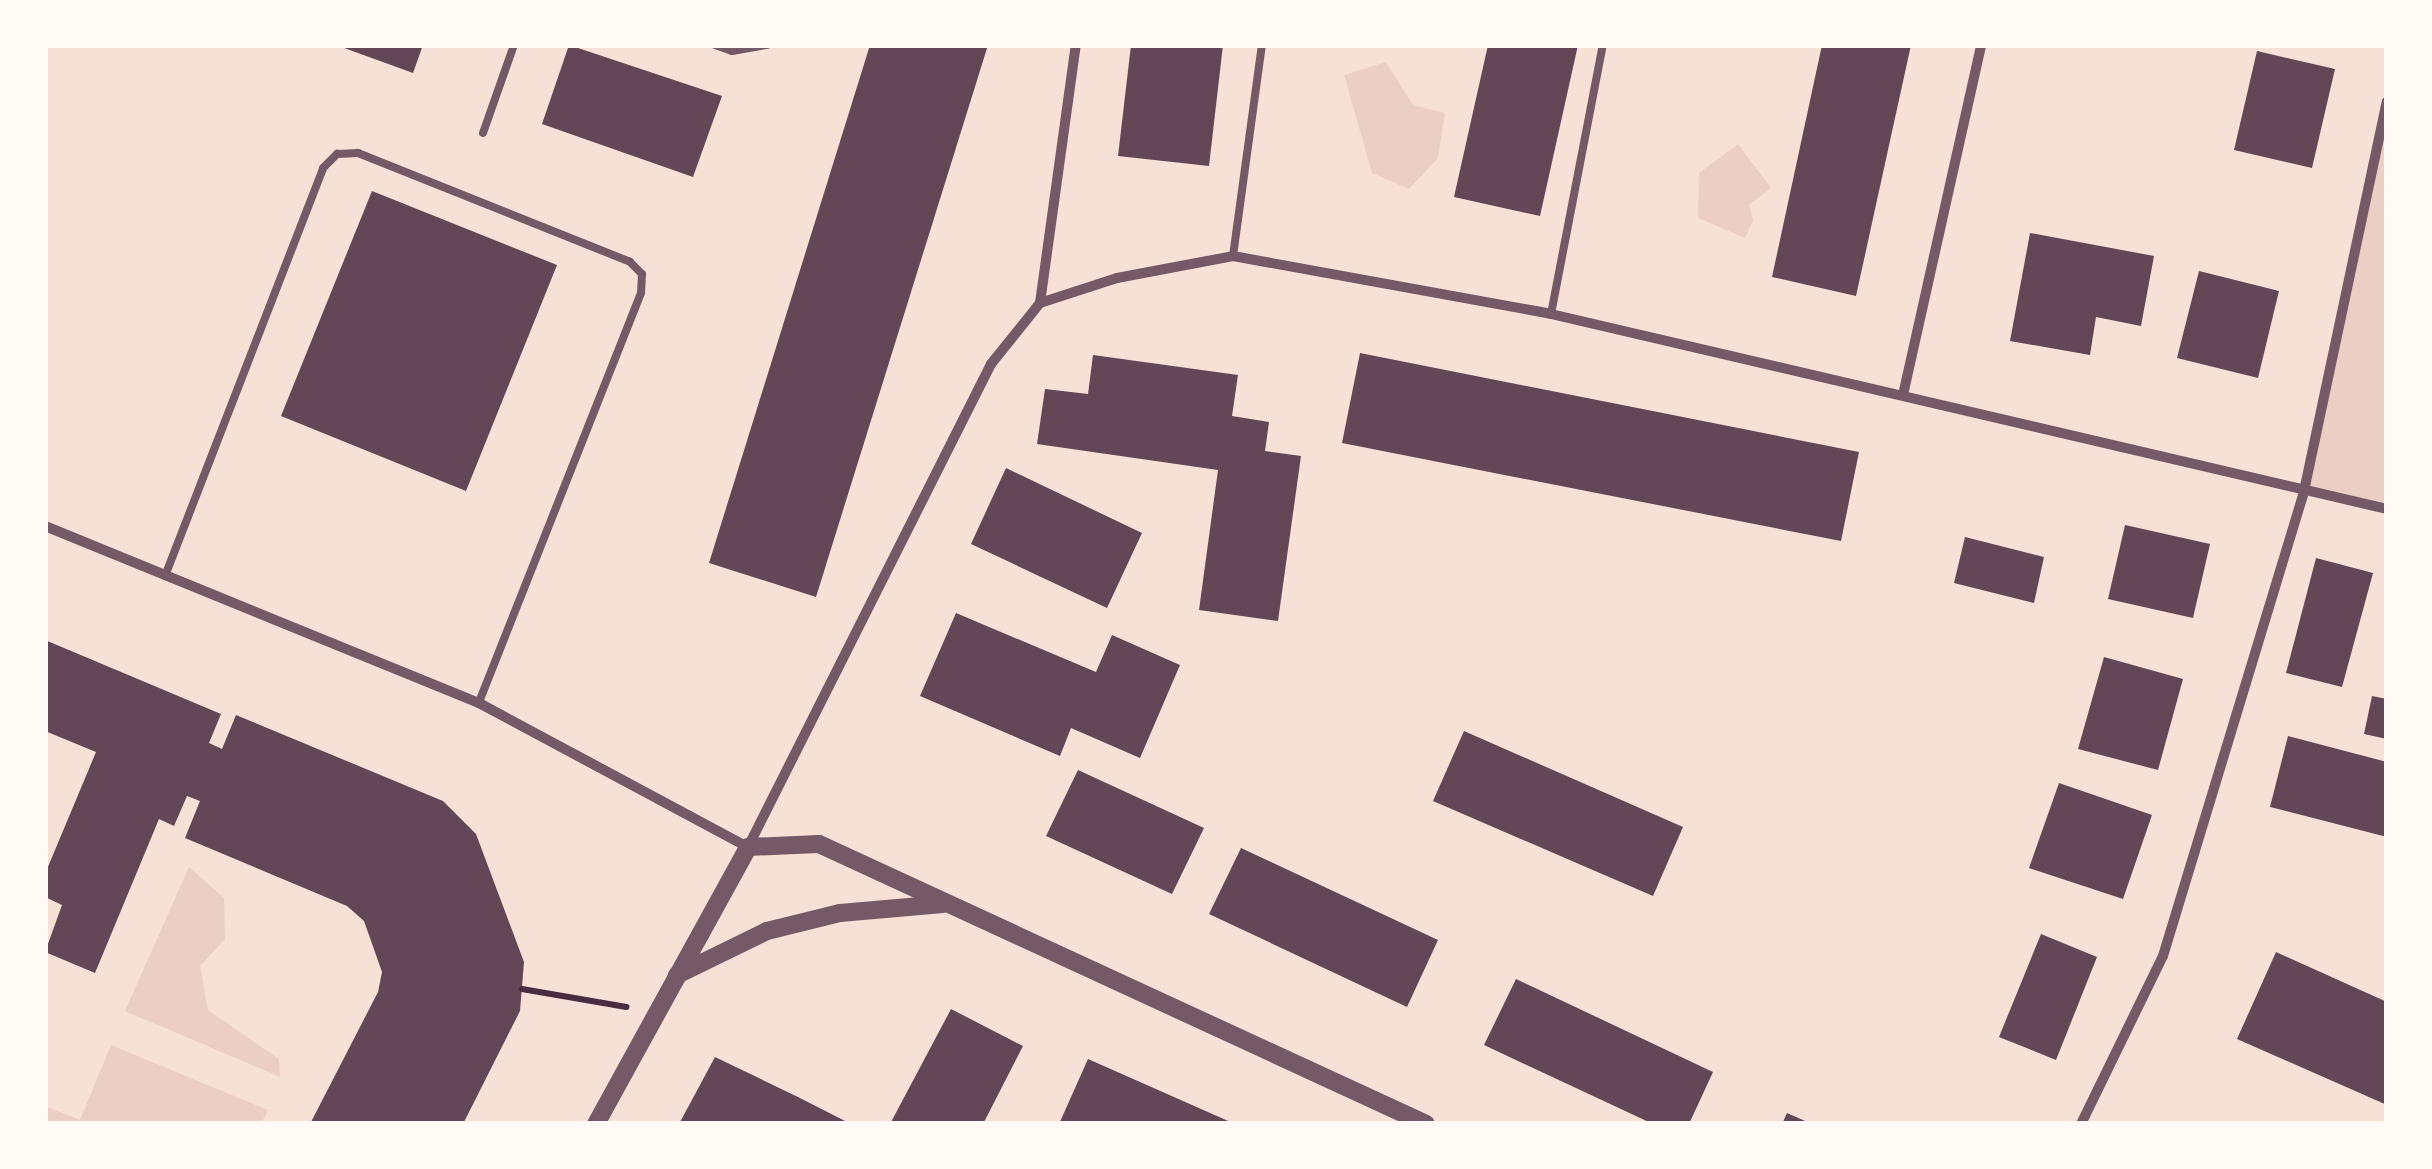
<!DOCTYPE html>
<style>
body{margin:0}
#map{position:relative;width:2432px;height:1169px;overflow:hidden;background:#f7e1d7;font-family:Overpass,sans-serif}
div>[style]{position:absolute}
.green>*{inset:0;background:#ebcfc5}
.building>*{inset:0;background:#644757}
.path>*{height:6px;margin:-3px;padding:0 3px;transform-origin:3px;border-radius:3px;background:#4a2c40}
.service>*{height:8px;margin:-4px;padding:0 4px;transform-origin:4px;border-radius:4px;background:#755966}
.minor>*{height:10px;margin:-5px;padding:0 5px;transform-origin:5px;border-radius:5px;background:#755966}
.tertiary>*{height:18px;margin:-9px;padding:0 9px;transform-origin:9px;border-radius:9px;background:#755966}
span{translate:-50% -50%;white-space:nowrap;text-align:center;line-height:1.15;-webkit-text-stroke:10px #fffaf5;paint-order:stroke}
.frame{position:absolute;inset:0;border:48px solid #fffaf5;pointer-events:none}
</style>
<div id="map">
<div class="green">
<i style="clip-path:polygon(1386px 62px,1413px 105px,1445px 113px,1438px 158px,1409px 189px,1372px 173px,1344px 75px)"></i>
<i style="clip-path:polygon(2387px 102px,2387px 509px,2304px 491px)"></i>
<i style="clip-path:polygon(1738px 144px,1771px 188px,1749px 205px,1753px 221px,1745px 238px,1698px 218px,1699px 173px)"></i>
<i style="clip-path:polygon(189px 867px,224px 898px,225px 939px,200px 966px,208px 1010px,279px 1059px,280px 1077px,125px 1011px)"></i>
<i style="clip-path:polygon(111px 1045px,268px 1110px,261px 1124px,45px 1124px,45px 1106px,80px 1120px)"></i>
</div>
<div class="building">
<i style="clip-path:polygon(336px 45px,423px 45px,413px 73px)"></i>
<i style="clip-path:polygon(569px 45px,722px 96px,693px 177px,542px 124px)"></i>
<i style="clip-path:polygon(870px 45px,988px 45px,816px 597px,709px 563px)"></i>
<i style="clip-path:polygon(1131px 45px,1223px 45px,1209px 166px,1118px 156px)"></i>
<i style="clip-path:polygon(1488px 45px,1578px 45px,1540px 216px,1454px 197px)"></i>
<i style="clip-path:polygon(1822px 45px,1911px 45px,1856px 296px,1772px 277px)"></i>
<i style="clip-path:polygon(2257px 51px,2335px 69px,2312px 168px,2234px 150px)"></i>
<i style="clip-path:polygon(372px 191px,557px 265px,466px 491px,281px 416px)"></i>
<i style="clip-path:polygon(2030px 233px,2154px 256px,2141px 326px,2096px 317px,2090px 355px,2010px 341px)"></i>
<i style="clip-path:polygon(2199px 271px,2279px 291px,2258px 378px,2177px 358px)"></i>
<i style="clip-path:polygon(1360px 353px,1859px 452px,1841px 541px,1342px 443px)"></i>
<i style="clip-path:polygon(1093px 355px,1238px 375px,1232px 416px,1269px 422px,1265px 451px,1301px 456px,1278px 621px,1199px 610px,1218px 470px,1037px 444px,1045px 389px,1088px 394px)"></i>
<i style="clip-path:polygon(1006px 468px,1142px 533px,1107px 608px,971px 544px)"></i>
<i style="clip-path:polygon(2125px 525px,2210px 544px,2193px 618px,2108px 599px)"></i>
<i style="clip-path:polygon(1965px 537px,2044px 557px,2034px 603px,1954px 583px)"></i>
<i style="clip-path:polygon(2316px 558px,2373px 573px,2342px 687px,2286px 673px)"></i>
<i style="clip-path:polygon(956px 613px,1096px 672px,1112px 635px,1180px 665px,1140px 758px,1071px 728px,1060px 756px,920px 696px)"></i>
<i style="clip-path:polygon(45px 640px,221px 714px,209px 743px,222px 749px,236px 715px,443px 801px,476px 834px,524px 962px,520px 1011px,463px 1124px,310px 1124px,378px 992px,382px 972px,364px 921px,347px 906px,185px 838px,200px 801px,187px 796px,174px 826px,159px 819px,95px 973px,45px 952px,62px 905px,45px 897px,45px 874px,96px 752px,45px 731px)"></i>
<i style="clip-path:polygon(2104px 657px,2183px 679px,2158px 770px,2078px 749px)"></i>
<i style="clip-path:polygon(2372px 696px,2387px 699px,2387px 739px,2364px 734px)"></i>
<i style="clip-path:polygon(1464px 731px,1683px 827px,1653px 896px,1433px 801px)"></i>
<i style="clip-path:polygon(2288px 736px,2387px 762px,2387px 837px,2270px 807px)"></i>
<i style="clip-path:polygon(1078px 770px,1204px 828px,1172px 894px,1046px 836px)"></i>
<i style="clip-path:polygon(2059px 783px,2152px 815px,2123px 899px,2029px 868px)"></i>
<i style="clip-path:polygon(1241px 848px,1438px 940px,1407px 1007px,1209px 914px)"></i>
<i style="clip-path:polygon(2041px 934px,2097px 957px,2056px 1060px,1999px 1037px)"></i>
<i style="clip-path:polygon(2276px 952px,2387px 1002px,2387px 1105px,2237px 1039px)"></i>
<i style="clip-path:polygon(1516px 979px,1713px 1072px,1689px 1124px,1653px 1124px,1484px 1045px)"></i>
<i style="clip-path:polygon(951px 1009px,1023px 1046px,983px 1124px,890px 1124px)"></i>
<i style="clip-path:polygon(715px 1057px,798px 1097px,851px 1124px,679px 1124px)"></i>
<i style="clip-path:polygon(1088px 1059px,1235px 1124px,1059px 1124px)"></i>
<i style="clip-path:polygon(1787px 1113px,1812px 1124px,1782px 1124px)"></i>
</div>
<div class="path">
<i style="left:522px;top:989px;width:106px;rotate:9.8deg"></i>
</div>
<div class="service">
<i style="left:715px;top:45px;width:18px;rotate:19deg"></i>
<i style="left:732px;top:51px;width:36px;rotate:-10deg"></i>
<i style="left:483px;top:133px;width:93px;rotate:-70.6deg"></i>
<i style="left:1233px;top:256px;width:213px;rotate:-82.2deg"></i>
<i style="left:1551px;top:314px;width:274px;rotate:-79.1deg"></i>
<i style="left:165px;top:576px;width:438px;rotate:-68.8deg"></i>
<i style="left:323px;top:168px;width:20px;rotate:-45deg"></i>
<i style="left:337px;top:154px;width:21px;rotate:-3deg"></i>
<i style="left:358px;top:153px;width:293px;rotate:21.8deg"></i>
<i style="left:630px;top:262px;width:17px;rotate:45deg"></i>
<i style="left:642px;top:274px;width:19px;rotate:93deg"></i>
<i style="left:641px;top:293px;width:441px;rotate:111.6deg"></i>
</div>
<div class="minor">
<i style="left:1040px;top:303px;width:260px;rotate:-82.1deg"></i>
<i style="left:1903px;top:395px;width:359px;rotate:-77.4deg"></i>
<i style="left:45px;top:526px;width:469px;rotate:22.2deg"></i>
<i style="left:479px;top:703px;width:305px;rotate:28.2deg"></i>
<i style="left:748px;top:847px;width:541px;rotate:-63.29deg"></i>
<i style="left:991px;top:364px;width:78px;rotate:-51.2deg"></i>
<i style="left:1040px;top:303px;width:81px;rotate:-18deg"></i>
<i style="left:1117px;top:278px;width:118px;rotate:-10.7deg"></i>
<i style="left:1233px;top:256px;width:323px;rotate:10.3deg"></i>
<i style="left:1551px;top:314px;width:858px;rotate:13.13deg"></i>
<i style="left:2081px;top:1124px;width:187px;rotate:-64deg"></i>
<i style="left:2163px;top:956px;width:486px;rotate:-73.1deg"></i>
<i style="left:2304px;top:491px;width:398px;rotate:-78deg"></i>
</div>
<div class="tertiary">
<i style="left:677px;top:975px;width:100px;rotate:-26.1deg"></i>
<i style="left:767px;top:931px;width:75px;rotate:-13.9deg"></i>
<i style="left:840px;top:913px;width:103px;rotate:-5deg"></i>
<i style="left:596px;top:1124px;width:316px;rotate:-61.2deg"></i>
<i style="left:748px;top:847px;width:71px;rotate:-2.4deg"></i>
<i style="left:819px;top:844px;width:668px;rotate:24.76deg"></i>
</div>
<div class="frame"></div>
</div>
